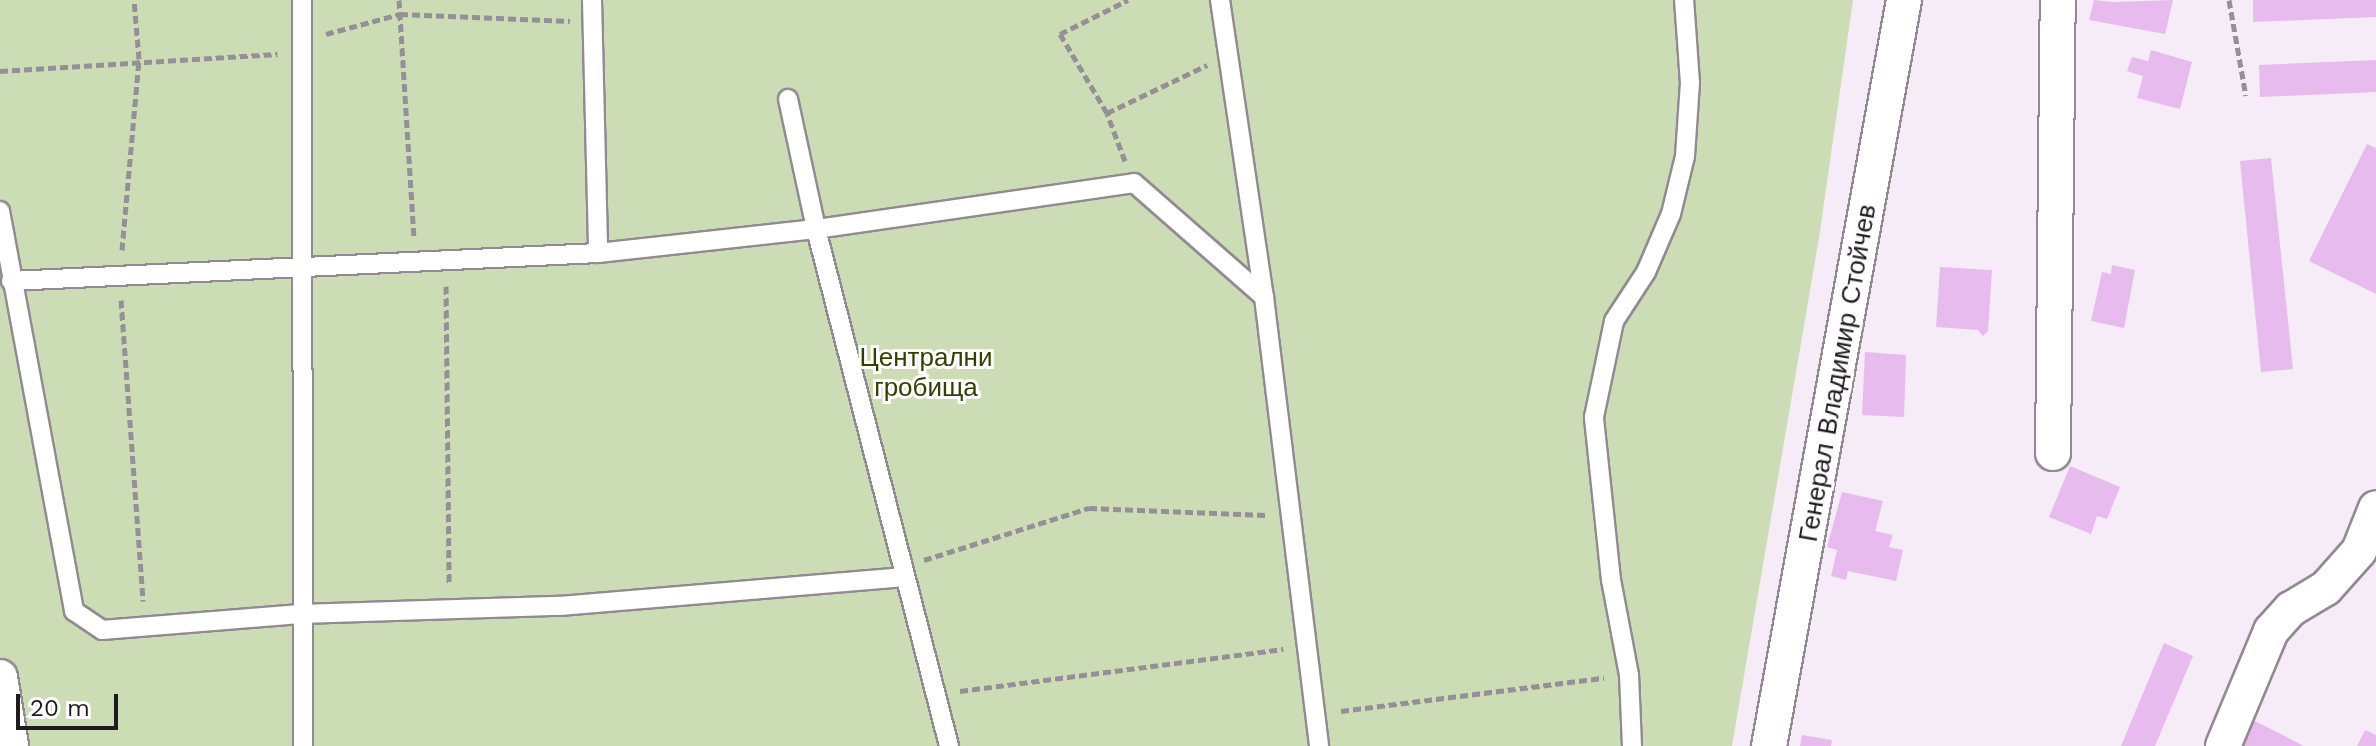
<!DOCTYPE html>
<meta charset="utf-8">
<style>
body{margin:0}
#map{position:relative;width:2376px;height:746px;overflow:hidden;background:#f6ecf7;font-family:"Work Sans",sans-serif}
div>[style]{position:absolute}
.green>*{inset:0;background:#ccddb5}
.building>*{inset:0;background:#e8bbee}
.path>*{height:5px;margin-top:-2.5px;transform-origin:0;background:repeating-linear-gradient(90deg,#968f97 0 8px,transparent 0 12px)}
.roads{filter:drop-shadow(2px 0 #928993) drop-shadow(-2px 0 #928993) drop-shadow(0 2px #928993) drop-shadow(0 -2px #928993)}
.service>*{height:18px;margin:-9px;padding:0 9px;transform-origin:9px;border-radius:9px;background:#fff}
.minor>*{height:34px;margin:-17px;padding:0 17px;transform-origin:17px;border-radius:17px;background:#fff}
span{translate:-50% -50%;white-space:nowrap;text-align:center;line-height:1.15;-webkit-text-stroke:6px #fefcfe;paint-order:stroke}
.park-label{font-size:26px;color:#2f4300}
.street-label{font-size:26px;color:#1f1c20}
.scale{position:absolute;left:16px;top:694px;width:102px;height:36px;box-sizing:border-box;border:4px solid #1f1c20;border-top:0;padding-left:10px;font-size:24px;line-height:28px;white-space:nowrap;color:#1f1c20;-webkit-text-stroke:6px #fefcfe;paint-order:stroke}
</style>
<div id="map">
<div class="green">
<i style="clip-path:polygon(0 0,1853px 0,1819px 238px,1732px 746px,12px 746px,0 685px)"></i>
</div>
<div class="building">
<i style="clip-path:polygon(2094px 0,2113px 2px,2173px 0,2165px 34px,2089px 20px)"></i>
<i style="clip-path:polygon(2253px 0,2376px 0,2376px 17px,2253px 22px)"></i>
<i style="clip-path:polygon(2151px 50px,2192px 62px,2180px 109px,2137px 98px,2143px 76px,2127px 71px,2132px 57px,2148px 61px)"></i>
<i style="clip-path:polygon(2376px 60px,2376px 92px,2260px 97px,2259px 65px)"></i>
<i style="clip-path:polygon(2367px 144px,2376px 148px,2376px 294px,2309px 261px)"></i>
<i style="clip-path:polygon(2271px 158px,2293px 369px,2261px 372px,2240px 161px)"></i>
<i style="clip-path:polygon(2112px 265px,2135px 270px,2124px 328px,2091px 321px,2102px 272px,2111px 274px)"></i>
<i style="clip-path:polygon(1940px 267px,1992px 270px,1988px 331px,1983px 336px,1978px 330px,1936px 327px)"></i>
<i style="clip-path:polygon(1865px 352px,1906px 355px,1904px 417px,1862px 415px)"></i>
<i style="clip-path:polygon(2070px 466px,2120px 487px,2107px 519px,2097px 516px,2091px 534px,2049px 517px)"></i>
<i style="clip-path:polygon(1842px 492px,1883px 501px,1875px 531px,1893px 535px,1889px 547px,1903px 550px,1896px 581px,1848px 571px,1846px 580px,1831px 576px,1837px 550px,1827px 547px)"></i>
<i style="clip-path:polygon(2164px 643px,2193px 656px,2155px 746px,2121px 746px)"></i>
<i style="clip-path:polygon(2249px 718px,2304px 746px,2235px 746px)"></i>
<i style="clip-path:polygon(2365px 730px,2376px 735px,2376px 746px,2357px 746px)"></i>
<i style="clip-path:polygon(1802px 735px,1832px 740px,1831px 746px,1800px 746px)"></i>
</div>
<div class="path">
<i style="left:399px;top:0;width:239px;rotate:86.4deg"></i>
<i style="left:2229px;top:0;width:97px;rotate:80deg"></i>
<i style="left:326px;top:34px;width:77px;rotate:-15.1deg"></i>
<i style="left:400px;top:14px;width:170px;rotate:2.4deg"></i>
<i style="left:0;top:71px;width:278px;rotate:-3.5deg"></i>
<i style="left:1107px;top:113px;width:111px;rotate:-25.6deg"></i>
<i style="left:1125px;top:161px;width:51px;rotate:-110.6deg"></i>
<i style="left:1107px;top:113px;width:92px;rotate:-120.7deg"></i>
<i style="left:1060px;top:34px;width:76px;rotate:-26.6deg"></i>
<i style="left:122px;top:250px;width:192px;rotate:-84.9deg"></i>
<i style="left:139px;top:59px;width:59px;rotate:-94.8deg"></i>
<i style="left:446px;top:286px;width:298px;rotate:89.4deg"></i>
<i style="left:121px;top:300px;width:302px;rotate:85.8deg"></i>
<i style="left:924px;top:560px;width:173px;rotate:-17.5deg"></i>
<i style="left:1089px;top:508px;width:177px;rotate:2.3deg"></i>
<i style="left:960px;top:691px;width:326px;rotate:-7.4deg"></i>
<i style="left:1341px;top:711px;width:265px;rotate:-7.2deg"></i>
</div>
<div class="roads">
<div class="service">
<i style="left:302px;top:0;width:746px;rotate:89.92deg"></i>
<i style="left:592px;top:0;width:253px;rotate:88.6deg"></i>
<i style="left:1220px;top:0;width:300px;rotate:81.6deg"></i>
<i style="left:1264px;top:297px;width:452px;rotate:83deg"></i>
<i style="left:788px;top:99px;width:133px;rotate:77.8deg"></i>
<i style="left:816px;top:229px;width:534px;rotate:75.57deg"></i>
<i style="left:0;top:211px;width:407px;rotate:79.5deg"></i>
<i style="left:74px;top:611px;width:34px;rotate:34deg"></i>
<i style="left:102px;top:630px;width:199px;rotate:-4.6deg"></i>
<i style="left:300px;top:614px;width:260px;rotate:-1.8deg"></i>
<i style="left:560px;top:606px;width:346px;rotate:-4.8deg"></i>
<i style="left:11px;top:281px;width:588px;rotate:-2.73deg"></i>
<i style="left:598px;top:253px;width:219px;rotate:-6.3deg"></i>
<i style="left:816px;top:229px;width:321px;rotate:-8.2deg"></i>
<i style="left:1134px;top:183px;width:173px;rotate:41.2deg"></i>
<i style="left:1632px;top:746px;width:71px;rotate:-92.4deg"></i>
<i style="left:1629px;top:675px;width:97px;rotate:-100.7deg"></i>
<i style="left:1611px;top:580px;width:164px;rotate:-96deg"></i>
<i style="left:1594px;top:417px;width:98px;rotate:-78.2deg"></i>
<i style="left:1614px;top:321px;width:59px;rotate:-56.9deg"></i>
<i style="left:1646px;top:272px;width:63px;rotate:-66.7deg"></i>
<i style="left:1671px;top:214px;width:60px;rotate:-76.4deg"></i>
<i style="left:1685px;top:156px;width:73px;rotate:-86.1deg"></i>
<i style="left:1690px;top:83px;width:83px;rotate:-94.1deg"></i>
</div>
<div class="minor">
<i style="left:2053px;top:453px;width:453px;rotate:-89.4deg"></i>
<i style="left:0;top:677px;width:70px;rotate:80.9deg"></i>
<i style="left:1769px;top:746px;width:758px;rotate:-79.74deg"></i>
<i style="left:2223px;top:746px;width:125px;rotate:-67.3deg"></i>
<i style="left:2271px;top:631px;width:30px;rotate:-48deg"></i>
<i style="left:2291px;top:609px;width:41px;rotate:-31deg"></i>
<i style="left:2326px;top:588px;width:50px;rotate:-48.3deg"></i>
<i style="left:2359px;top:551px;width:46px;rotate:-68.4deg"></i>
</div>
</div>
<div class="park-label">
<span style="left:926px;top:373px">Централни<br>гробища</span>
</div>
<div class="street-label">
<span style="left:1838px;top:373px;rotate:-80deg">Генерал Владимир Стойчев</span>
</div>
<div class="scale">20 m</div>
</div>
